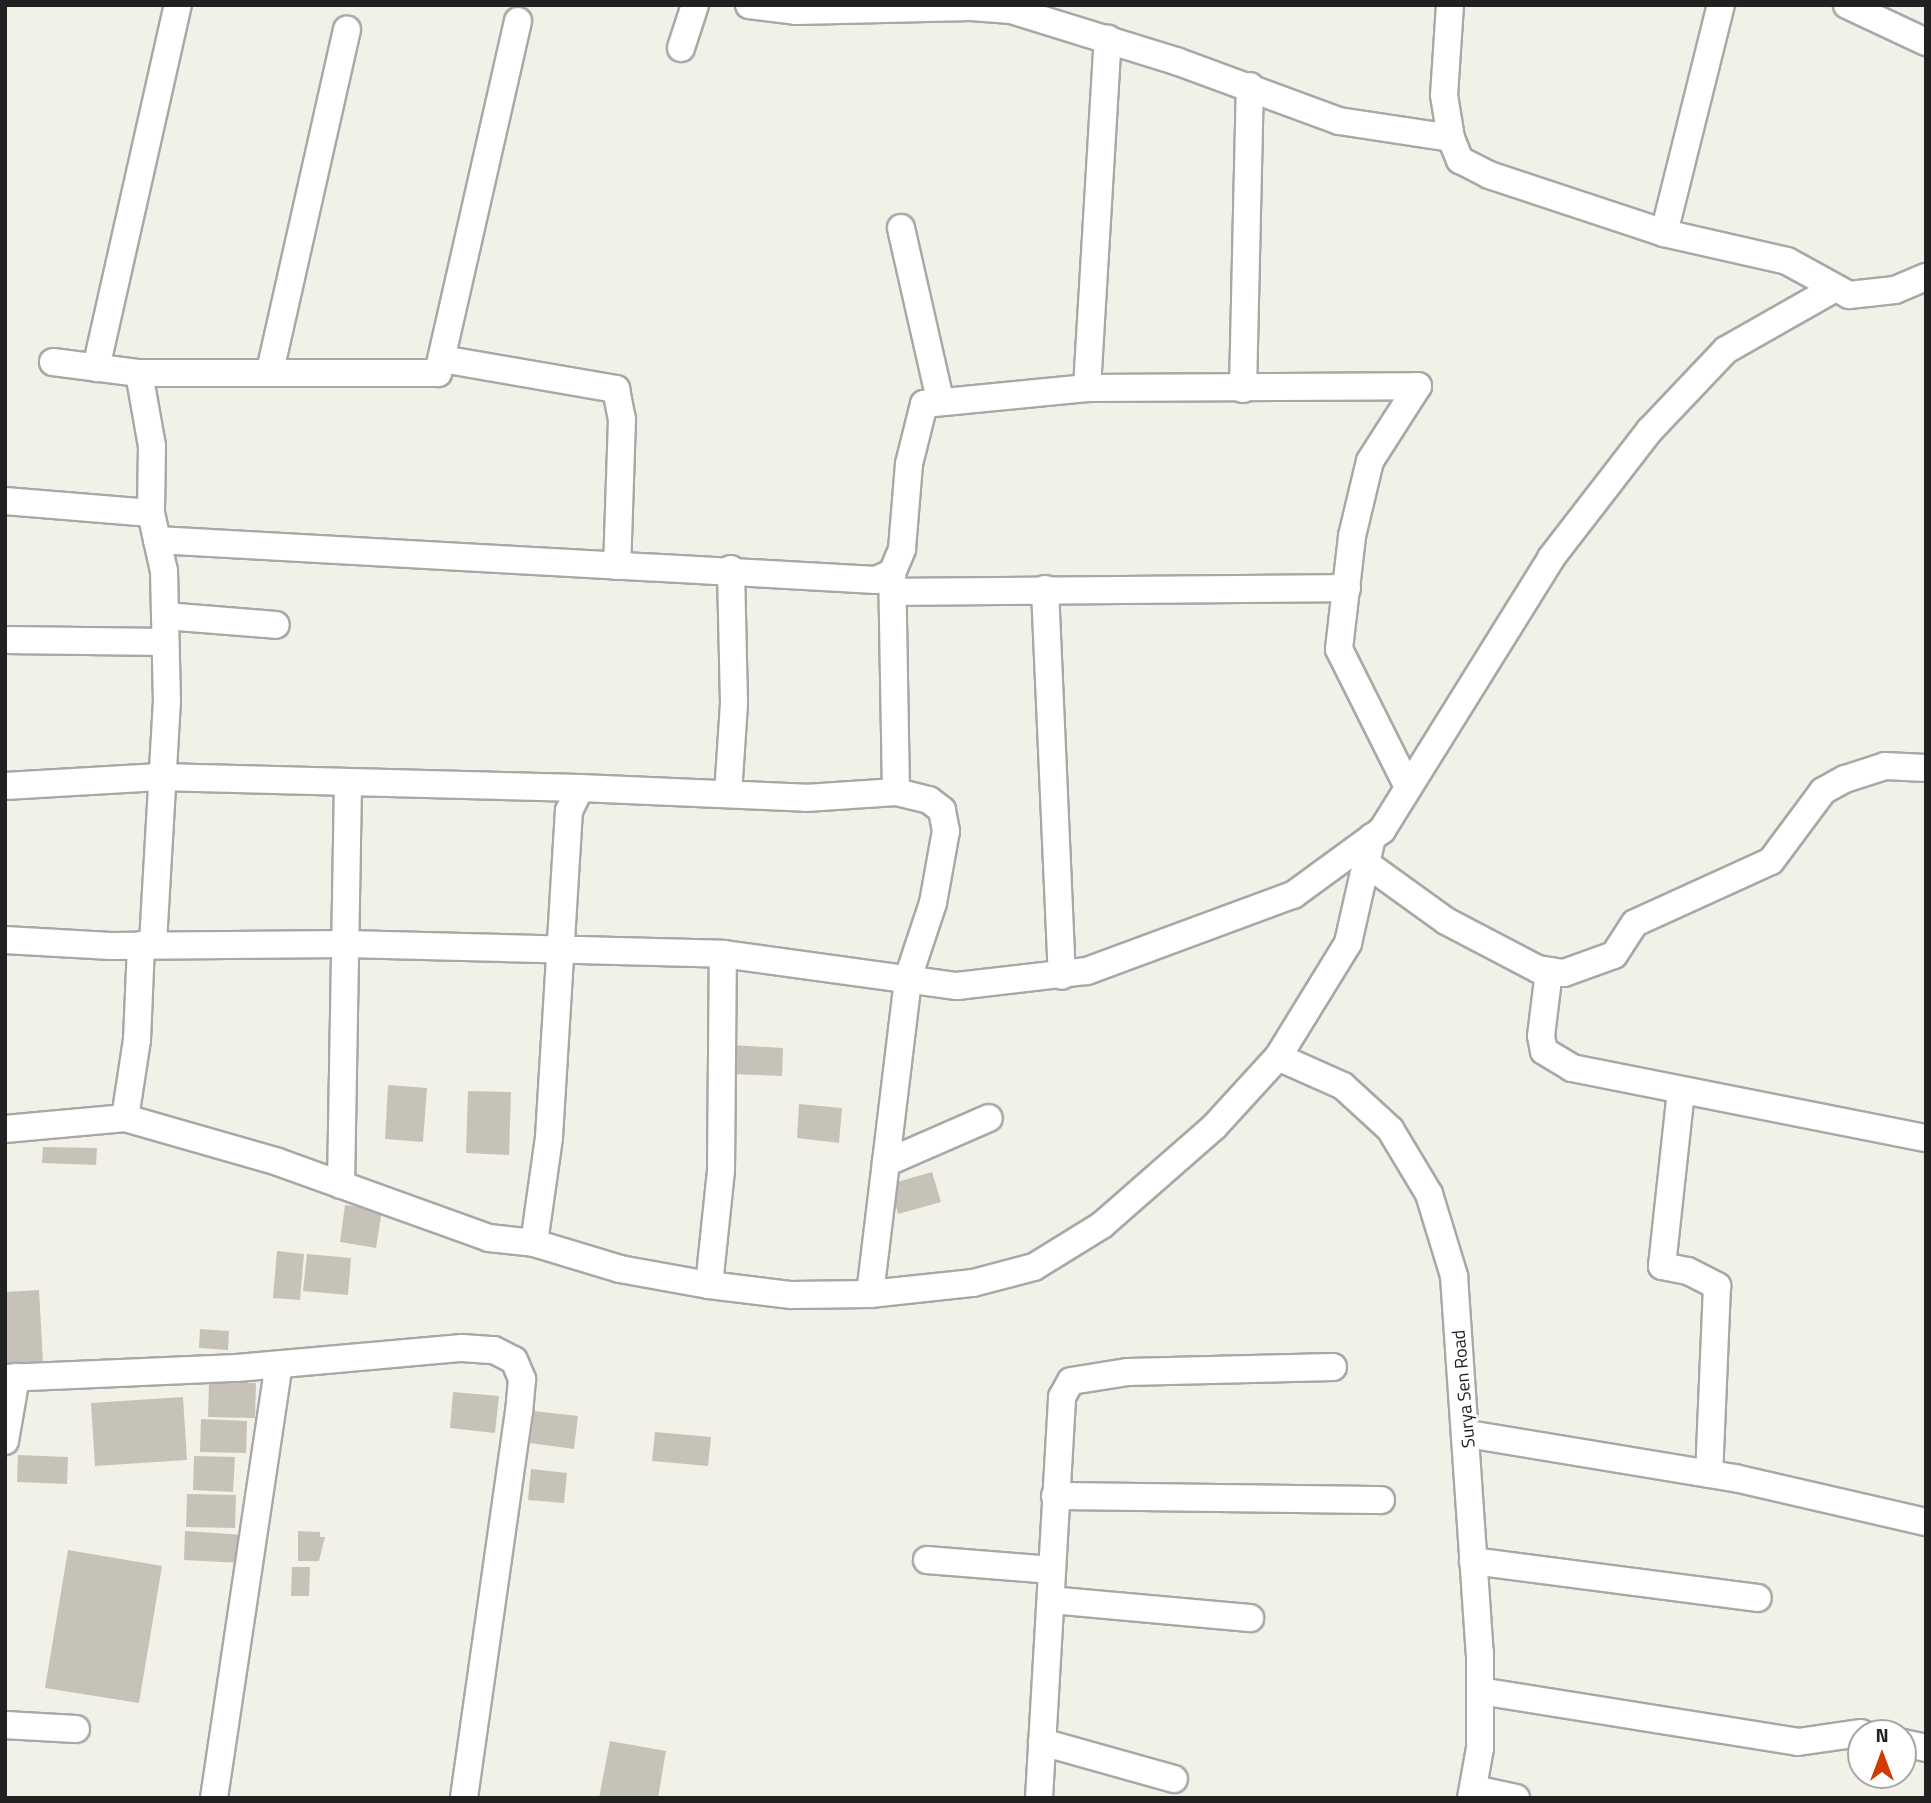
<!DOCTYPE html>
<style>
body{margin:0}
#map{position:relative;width:1931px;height:1803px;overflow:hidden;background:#f2f1e8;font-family:"Titillium Web",sans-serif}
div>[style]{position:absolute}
.building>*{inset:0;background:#c7c2b7}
.roads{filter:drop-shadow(2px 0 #a8a8a8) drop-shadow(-2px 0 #a8a8a8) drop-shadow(0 2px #a8a8a8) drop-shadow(0 -2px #a8a8a8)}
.street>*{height:26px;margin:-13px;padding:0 13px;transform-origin:13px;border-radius:13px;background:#fff}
span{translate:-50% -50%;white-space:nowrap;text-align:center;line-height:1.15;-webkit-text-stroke:5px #fff;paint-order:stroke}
.street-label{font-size:18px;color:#212121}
.frame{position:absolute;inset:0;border:7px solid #212121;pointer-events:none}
.north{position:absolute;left:1847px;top:1719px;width:70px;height:70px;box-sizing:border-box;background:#fff;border:2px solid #a6a6a6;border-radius:50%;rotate:0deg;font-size:19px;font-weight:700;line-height:28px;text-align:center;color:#212121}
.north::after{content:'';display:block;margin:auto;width:24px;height:32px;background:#d33a00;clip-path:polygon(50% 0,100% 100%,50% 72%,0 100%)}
</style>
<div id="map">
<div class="building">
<i style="clip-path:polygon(732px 1045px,783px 1048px,782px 1076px,731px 1074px)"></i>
<i style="clip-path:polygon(388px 1085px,427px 1088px,423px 1142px,385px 1139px)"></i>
<i style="clip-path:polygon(468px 1091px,511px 1092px,509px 1155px,466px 1153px)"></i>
<i style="clip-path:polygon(799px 1104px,842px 1108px,839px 1143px,797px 1138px)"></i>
<i style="clip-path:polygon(43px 1147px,97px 1148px,96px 1165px,42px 1163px)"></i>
<i style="clip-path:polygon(932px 1172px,941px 1202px,898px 1214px,890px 1184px)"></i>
<i style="clip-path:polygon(345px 1205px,382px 1210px,376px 1248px,340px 1242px)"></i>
<i style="clip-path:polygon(277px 1251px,304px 1254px,300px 1300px,273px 1298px)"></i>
<i style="clip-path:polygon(307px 1254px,351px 1258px,348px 1295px,303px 1291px)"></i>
<i style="clip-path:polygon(39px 1290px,43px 1362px,5px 1364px,5px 1292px)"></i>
<i style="clip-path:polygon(200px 1329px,229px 1331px,228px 1350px,199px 1348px)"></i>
<i style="clip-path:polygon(209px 1381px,256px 1383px,255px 1418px,208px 1417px)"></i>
<i style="clip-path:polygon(453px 1392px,499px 1396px,495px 1433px,450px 1428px)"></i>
<i style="clip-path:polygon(183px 1397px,187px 1460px,95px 1466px,91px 1403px)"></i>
<i style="clip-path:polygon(534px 1411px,578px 1416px,574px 1449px,530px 1443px)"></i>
<i style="clip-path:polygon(201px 1419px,247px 1421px,246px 1453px,200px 1452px)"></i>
<i style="clip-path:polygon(655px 1432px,711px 1437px,708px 1466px,652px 1461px)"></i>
<i style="clip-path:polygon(18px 1455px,68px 1457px,67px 1484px,17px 1482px)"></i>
<i style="clip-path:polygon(194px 1456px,235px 1457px,233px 1492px,193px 1490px)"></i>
<i style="clip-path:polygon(531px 1469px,567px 1473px,564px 1503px,528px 1500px)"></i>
<i style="clip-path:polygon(187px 1494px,236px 1495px,235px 1528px,186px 1527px)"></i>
<i style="clip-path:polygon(185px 1531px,245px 1535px,243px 1563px,184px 1560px)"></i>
<i style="clip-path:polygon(298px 1531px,320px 1532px,320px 1537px,325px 1537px,319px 1561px,298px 1561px)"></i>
<i style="clip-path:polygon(68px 1550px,162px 1566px,139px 1703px,45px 1688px)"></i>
<i style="clip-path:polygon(292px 1567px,310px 1567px,309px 1596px,291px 1596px)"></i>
<i style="clip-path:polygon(610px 1741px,666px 1751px,658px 1798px,599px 1798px)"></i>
</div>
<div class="roads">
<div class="street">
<i style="left:749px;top:5px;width:47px;rotate:7.3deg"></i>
<i style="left:796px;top:11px;width:175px;rotate:-1.3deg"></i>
<i style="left:971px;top:7px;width:40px;rotate:4.3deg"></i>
<i style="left:1011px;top:10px;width:173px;rotate:17.2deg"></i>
<i style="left:1176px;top:61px;width:174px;rotate:20.2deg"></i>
<i style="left:1339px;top:121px;width:113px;rotate:8.6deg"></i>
<i style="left:1450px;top:5px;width:90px;rotate:93.8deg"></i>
<i style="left:1444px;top:95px;width:44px;rotate:80.8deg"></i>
<i style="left:1451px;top:138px;width:24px;rotate:68deg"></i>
<i style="left:1460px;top:160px;width:33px;rotate:27deg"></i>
<i style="left:1489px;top:175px;width:184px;rotate:18.3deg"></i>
<i style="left:1664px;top:233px;width:126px;rotate:12.8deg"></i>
<i style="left:1787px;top:261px;width:71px;rotate:28.7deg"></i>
<i style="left:1849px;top:295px;width:46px;rotate:-6.2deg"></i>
<i style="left:1895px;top:290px;width:34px;rotate:-23deg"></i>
<i style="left:1847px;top:5px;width:87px;rotate:25.1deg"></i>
<i style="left:681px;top:48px;width:45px;rotate:-72deg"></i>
<i style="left:901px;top:228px;width:175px;rotate:77.2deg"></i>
<i style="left:1664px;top:233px;width:235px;rotate:-76deg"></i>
<i style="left:442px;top:359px;width:177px;rotate:9.8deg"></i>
<i style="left:616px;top:389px;width:31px;rotate:79deg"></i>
<i style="left:622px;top:419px;width:147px;rotate:91.9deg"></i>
<i style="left:53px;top:362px;width:87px;rotate:7.3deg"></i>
<i style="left:139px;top:373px;width:74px;rotate:79.9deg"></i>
<i style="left:152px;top:446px;width:67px;rotate:90.9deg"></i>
<i style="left:151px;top:513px;width:59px;rotate:77.4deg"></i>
<i style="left:164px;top:571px;width:129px;rotate:88.7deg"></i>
<i style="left:167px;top:700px;width:245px;rotate:93.3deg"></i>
<i style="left:96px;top:368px;width:372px;rotate:-77.3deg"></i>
<i style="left:270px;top:371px;width:350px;rotate:-77.3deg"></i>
<i style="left:139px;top:373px;width:299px"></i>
<i style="left:438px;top:373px;width:361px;rotate:-77.2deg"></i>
<i style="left:1087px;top:388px;width:350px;rotate:-86.6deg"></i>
<i style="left:1243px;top:389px;width:303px;rotate:-88.7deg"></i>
<i style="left:5px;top:501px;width:146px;rotate:4.7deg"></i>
<i style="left:157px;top:540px;width:720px;rotate:3.18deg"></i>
<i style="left:876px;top:580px;width:17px;rotate:-24deg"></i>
<i style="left:892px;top:573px;width:26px;rotate:-67deg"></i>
<i style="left:902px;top:549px;width:85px;rotate:-85.3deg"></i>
<i style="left:909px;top:464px;width:62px;rotate:-76deg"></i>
<i style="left:924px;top:404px;width:164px;rotate:-5.6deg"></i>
<i style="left:1087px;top:388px;width:331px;rotate:-0.3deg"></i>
<i style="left:1045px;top:589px;width:387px;rotate:87.5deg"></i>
<i style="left:895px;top:592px;width:452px;rotate:-0.5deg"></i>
<i style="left:165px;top:616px;width:111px;rotate:4.6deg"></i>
<i style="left:5px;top:640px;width:160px;rotate:0.7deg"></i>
<i style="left:5px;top:786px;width:155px;rotate:-3.3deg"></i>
<i style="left:160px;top:777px;width:420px;rotate:1.5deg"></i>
<i style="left:1408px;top:787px;width:154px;rotate:-116.6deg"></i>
<i style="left:1339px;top:649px;width:114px;rotate:-83.4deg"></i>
<i style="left:1352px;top:536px;width:77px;rotate:-76.5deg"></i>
<i style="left:1370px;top:461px;width:89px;rotate:-57.4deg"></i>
<i style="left:728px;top:794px;width:91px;rotate:-86.2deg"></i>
<i style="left:734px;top:703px;width:134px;rotate:-91.3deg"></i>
<i style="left:1367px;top:864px;width:97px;rotate:35.8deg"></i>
<i style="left:1446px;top:921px;width:104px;rotate:27.6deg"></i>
<i style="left:1538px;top:969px;width:26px;rotate:9deg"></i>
<i style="left:1564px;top:973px;width:53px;rotate:-19.8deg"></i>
<i style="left:1614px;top:955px;width:38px;rotate:-57deg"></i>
<i style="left:1635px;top:923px;width:149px;rotate:-24.5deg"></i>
<i style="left:1771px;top:861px;width:87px;rotate:-53.4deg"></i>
<i style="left:1823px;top:791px;width:25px;rotate:-29deg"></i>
<i style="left:1845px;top:779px;width:42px;rotate:-18deg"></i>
<i style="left:1885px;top:766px;width:41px;rotate:2.8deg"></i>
<i style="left:5px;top:940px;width:106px;rotate:3.2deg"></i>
<i style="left:111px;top:946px;width:235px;rotate:-0.5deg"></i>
<i style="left:346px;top:944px;width:377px;rotate:1.5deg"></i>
<i style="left:723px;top:954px;width:236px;rotate:7.8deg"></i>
<i style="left:957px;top:986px;width:131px;rotate:-6.6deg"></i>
<i style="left:1087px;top:971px;width:220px;rotate:-20.3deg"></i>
<i style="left:1293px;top:895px;width:110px;rotate:-36.1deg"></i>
<i style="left:1382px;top:830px;width:320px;rotate:-58.1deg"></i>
<i style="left:1551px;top:558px;width:162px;rotate:-52.3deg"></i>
<i style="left:1650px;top:430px;width:110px;rotate:-46.5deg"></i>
<i style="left:1726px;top:350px;width:125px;rotate:-29.6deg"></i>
<i style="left:1549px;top:971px;width:65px;rotate:97deg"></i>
<i style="left:1541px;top:1036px;width:15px;rotate:79deg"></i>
<i style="left:1544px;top:1051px;width:33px;rotate:31deg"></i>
<i style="left:1572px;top:1068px;width:361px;rotate:11.2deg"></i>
<i style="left:1278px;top:1057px;width:71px;rotate:24deg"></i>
<i style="left:1343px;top:1086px;width:64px;rotate:42.5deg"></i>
<i style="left:1390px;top:1129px;width:76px;rotate:59deg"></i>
<i style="left:1429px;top:1194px;width:86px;rotate:73deg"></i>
<i style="left:1454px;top:1276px;width:378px;rotate:86.1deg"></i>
<i style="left:1480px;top:1653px;width:95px;rotate:90deg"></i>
<i style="left:1480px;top:1748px;width:51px;rotate:100.2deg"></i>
<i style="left:1681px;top:1091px;width:176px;rotate:96.2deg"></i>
<i style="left:1662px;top:1266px;width:26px;rotate:11deg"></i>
<i style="left:1688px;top:1271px;width:33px;rotate:27deg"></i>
<i style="left:1717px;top:1286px;width:188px;rotate:92.4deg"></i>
<i style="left:125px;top:1118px;width:79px;rotate:-81.3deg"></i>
<i style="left:137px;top:1040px;width:95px;rotate:-87.6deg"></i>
<i style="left:5px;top:1129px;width:121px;rotate:-5.2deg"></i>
<i style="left:125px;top:1118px;width:159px;rotate:16deg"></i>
<i style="left:278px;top:1162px;width:224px;rotate:19.8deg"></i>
<i style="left:489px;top:1238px;width:45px;rotate:6.3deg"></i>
<i style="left:534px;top:1243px;width:90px;rotate:16.8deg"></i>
<i style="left:620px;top:1269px;width:90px;rotate:10.2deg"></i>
<i style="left:709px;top:1285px;width:83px;rotate:7deg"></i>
<i style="left:791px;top:1295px;width:79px;rotate:-0.7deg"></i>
<i style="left:870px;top:1294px;width:104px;rotate:-6.1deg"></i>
<i style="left:973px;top:1283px;width:63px;rotate:-14.7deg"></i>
<i style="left:1034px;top:1267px;width:80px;rotate:-31.7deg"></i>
<i style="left:1102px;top:1225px;width:149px;rotate:-41.2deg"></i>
<i style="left:1214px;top:1127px;width:95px;rotate:-47.6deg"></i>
<i style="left:1278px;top:1057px;width:134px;rotate:-58.4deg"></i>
<i style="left:1348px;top:943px;width:109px;rotate:-77.2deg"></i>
<i style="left:886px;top:1163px;width:112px;rotate:-23.6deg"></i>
<i style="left:341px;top:1185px;width:402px;rotate:-89deg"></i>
<i style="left:534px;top:1243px;width:107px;rotate:-81.9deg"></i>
<i style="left:549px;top:1137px;width:327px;rotate:-86.5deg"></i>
<i style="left:569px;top:811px;width:25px;rotate:-64deg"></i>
<i style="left:580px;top:788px;width:226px;rotate:2.5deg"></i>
<i style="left:806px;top:798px;width:90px;rotate:-3.8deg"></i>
<i style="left:709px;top:1285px;width:116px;rotate:-84deg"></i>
<i style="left:721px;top:1170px;width:216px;rotate:-89.5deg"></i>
<i style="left:870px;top:1294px;width:318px;rotate:-83.1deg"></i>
<i style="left:908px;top:978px;width:79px;rotate:-71.6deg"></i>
<i style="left:933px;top:903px;width:73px;rotate:-79.8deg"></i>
<i style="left:946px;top:831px;width:21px;rotate:-101deg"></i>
<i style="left:942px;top:810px;width:16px;rotate:-142deg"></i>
<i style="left:929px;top:800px;width:34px;rotate:-166deg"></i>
<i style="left:896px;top:792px;width:219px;rotate:-91deg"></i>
<i style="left:5px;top:1378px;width:232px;rotate:-2.5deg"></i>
<i style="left:237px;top:1368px;width:226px;rotate:-5.1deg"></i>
<i style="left:462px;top:1348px;width:32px;rotate:4deg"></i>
<i style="left:494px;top:1350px;width:22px;rotate:27deg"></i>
<i style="left:514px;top:1360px;width:21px;rotate:67deg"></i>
<i style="left:522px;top:1379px;width:32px;rotate:95deg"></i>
<i style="left:519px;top:1411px;width:391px;rotate:98.1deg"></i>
<i style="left:1468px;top:1434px;width:271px;rotate:9.4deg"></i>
<i style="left:1735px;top:1478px;width:196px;rotate:13deg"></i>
<i style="left:5px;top:1441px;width:65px;rotate:-80.2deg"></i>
<i style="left:1055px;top:1496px;width:326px;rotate:0.7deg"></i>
<i style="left:927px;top:1560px;width:125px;rotate:4.6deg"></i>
<i style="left:1473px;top:1561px;width:287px;rotate:7.4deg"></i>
<i style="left:1051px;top:1600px;width:200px;rotate:5.2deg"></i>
<i style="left:1480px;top:1691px;width:322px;rotate:9.1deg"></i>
<i style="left:1798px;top:1742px;width:64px;rotate:-8.1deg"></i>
<i style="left:5px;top:1725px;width:71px;rotate:3.2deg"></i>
<i style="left:1042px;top:1742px;width:137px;rotate:15.7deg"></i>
<i style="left:1903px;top:1743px;width:24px;rotate:12deg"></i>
<i style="left:1474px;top:1789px;width:43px;rotate:12.1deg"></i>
<i style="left:214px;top:1798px;width:438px;rotate:-81.5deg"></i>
<i style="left:1039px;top:1798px;width:402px;rotate:-86.7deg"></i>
<i style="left:1062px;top:1397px;width:18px;rotate:-61deg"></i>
<i style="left:1071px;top:1381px;width:58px;rotate:-9deg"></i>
<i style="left:1128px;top:1372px;width:205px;rotate:-1.4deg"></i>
</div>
</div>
<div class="street-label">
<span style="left:1464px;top:1389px;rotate:-95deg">Surya Sen Road</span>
</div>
<div class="frame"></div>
<div class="north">N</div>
</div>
